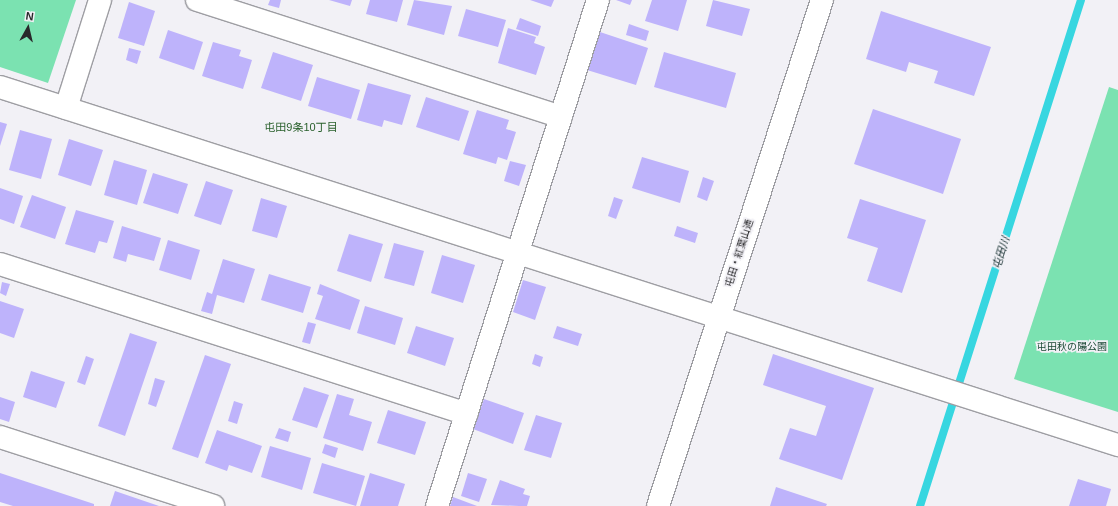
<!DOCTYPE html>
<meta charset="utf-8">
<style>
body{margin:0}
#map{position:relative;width:1118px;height:506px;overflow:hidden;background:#f2f1f6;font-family:Arial,"Noto Sans JP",sans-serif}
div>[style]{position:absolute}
.green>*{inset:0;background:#7be2b1}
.stream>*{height:8px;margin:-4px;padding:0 4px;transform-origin:4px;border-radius:4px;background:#37d6e0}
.building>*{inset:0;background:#beb3fb}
.roads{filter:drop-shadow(1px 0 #9e9ea3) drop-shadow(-1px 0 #9e9ea3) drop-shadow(0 1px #9e9ea3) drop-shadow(0 -1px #9e9ea3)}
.minor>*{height:22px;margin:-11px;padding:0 11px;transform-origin:11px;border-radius:11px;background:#fff}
span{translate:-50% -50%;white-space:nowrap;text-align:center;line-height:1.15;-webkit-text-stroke:3.5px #f2f1f6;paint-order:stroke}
.street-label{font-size:10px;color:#29292b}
.park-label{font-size:10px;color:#194733}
.neighbourhood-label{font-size:11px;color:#2a602c}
.water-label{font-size:11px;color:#162f30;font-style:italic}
.north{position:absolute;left:8px;top:8px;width:40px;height:40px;-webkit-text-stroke:3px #f2f1f6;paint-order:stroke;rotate:8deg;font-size:11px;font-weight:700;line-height:16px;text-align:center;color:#29292b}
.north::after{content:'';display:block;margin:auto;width:14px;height:18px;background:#29292b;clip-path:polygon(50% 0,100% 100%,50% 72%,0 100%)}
</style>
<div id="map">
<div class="green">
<i style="clip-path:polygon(0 0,76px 0,48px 83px,0 67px)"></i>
<i style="clip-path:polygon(1109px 87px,1118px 90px,1118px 412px,1014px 379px)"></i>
</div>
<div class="stream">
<i style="left:920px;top:506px;width:531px;rotate:-72.35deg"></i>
</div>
<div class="building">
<i style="clip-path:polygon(270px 0,281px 0,279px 8px,268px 5px)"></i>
<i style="clip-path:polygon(329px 0,352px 0,350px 6px)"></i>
<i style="clip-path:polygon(370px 0,403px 0,397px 22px,366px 14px)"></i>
<i style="clip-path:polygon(414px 0,452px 6px,444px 35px,407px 25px)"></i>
<i style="clip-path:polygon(530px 0,554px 0,551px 7px)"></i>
<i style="clip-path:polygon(616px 0,632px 0,630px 5px)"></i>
<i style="clip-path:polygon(652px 0,687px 0,678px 31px,645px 21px)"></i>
<i style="clip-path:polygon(713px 0,750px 9px,742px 36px,706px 26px)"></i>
<i style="clip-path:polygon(129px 2px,155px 11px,144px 46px,118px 38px)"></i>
<i style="clip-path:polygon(466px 9px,506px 20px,498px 47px,458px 36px)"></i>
<i style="clip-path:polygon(881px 11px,991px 47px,974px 96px,934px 83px,938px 71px,909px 62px,906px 72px,866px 59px)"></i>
<i style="clip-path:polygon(520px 18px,541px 26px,538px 36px,516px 29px)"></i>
<i style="clip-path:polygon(629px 24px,649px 31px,646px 41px,626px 35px)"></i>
<i style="clip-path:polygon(508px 28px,536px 37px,534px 43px,545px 47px,536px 75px,498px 63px)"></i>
<i style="clip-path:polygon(168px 30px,203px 42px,194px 70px,159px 58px)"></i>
<i style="clip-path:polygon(600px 32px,648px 48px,636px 85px,587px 70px)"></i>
<i style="clip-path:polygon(213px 42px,241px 50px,239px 56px,252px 60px,243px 89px,202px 76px)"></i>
<i style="clip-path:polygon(129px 48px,141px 51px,137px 64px,126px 60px)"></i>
<i style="clip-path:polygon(273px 52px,313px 65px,301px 101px,261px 88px)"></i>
<i style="clip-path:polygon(664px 52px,736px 73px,726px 108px,654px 87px)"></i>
<i style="clip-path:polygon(317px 77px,360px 90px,351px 119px,308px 106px)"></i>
<i style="clip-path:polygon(368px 83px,411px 95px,402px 125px,384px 120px,382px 127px,357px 120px)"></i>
<i style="clip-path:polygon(426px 97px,469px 111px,459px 141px,416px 127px)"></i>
<i style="clip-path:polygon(873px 109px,961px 139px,943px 194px,854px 164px)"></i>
<i style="clip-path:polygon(477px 110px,509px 120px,506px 129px,516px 132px,507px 160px,498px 157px,496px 164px,463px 154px)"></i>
<i style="clip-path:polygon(0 122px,7px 124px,0 146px)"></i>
<i style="clip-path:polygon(20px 130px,52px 139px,41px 179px,9px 170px)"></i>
<i style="clip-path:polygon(69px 139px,103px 150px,91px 186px,58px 175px)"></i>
<i style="clip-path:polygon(642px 157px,689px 171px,680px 203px,632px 188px)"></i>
<i style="clip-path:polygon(114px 160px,147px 170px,137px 205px,104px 195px)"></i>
<i style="clip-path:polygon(510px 161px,526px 165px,519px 186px,504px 181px)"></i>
<i style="clip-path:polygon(153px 173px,188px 184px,178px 214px,143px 203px)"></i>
<i style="clip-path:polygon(703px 177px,714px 181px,707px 201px,697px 197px)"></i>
<i style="clip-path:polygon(206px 181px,233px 190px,221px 225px,194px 216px)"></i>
<i style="clip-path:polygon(0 188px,23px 196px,14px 224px,0 219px)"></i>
<i style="clip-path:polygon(32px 195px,66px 207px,55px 239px,20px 227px)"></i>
<i style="clip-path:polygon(614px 197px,623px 200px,616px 219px,608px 216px)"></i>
<i style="clip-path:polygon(261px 198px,287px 206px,277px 238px,252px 231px)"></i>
<i style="clip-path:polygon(860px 199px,926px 220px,902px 293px,867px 281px,878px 248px,847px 238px)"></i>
<i style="clip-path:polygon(76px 210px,114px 221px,107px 243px,99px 241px,95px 253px,65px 244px)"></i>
<i style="clip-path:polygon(122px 226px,161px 238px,154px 261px,128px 254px,126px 262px,113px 258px)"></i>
<i style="clip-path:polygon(677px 226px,698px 233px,695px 243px,674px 236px)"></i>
<i style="clip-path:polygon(349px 234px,383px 244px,371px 282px,337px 271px)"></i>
<i style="clip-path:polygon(168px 240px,200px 250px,191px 280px,159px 270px)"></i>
<i style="clip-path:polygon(394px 243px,424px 251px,414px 286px,384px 278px)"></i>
<i style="clip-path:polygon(442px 255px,475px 265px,463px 303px,431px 293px)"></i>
<i style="clip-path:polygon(223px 259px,255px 269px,244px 303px,217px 295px,212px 314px,201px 311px,207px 292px,212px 294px)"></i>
<i style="clip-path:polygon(269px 274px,311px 287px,303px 313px,261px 300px)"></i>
<i style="clip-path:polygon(523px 280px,546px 287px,535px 320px,513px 312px)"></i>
<i style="clip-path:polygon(2px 282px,10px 284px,6px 296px,0 293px)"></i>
<i style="clip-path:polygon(320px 284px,360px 300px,350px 330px,315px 319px,323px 296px,317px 294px)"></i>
<i style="clip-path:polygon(0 301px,24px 309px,14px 338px,0 333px)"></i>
<i style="clip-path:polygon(365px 306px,403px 318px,395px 345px,357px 333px)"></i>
<i style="clip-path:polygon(308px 322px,316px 324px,310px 344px,302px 342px)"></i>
<i style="clip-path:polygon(416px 326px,454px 338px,445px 366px,407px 353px)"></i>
<i style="clip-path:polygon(557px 326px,582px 334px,578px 346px,553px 338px)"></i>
<i style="clip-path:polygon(130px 333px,157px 342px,125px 436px,98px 426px)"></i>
<i style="clip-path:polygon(535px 354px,543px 357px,540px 367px,532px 364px)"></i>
<i style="clip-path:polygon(773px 354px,874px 388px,842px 480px,779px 459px,790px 428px,816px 436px,826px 406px,763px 385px)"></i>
<i style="clip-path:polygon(205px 355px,231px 364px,198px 458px,172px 449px)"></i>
<i style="clip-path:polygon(86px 356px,94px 359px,85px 385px,77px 382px)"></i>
<i style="clip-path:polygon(31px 371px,65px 382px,56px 408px,23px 397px)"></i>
<i style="clip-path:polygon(155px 378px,165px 381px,156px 407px,148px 404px)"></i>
<i style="clip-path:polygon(304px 387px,329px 395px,317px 428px,292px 420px)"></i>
<i style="clip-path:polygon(337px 394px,354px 399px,349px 415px,372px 422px,363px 451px,323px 438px)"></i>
<i style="clip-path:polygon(0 397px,15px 402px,9px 422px,0 419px)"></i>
<i style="clip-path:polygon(484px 399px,524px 413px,513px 444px,473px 429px)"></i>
<i style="clip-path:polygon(234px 401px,243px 404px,237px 424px,228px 421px)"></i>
<i style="clip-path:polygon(388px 410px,426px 422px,415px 455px,377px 443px)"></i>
<i style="clip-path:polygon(536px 415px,562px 423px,551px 458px,524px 450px)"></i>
<i style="clip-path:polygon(279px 428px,291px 432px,288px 442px,275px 438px)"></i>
<i style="clip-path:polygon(217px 430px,262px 446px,252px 473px,229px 465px,227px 471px,205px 463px)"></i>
<i style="clip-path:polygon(325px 444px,338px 448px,335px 458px,322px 453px)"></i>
<i style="clip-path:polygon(270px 446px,311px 458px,302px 490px,261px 477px)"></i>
<i style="clip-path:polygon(322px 463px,365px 476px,356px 506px,313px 493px)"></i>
<i style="clip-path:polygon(0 473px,94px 504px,94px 506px,13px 506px,0 502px)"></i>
<i style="clip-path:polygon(370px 473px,405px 484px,398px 506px,360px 506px)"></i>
<i style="clip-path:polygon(468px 473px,487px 479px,479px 502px,461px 496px)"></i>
<i style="clip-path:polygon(1078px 479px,1111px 489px,1106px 506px,1069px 506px)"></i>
<i style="clip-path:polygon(500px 480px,525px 489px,523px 494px,530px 496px,527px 506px,519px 506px,520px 501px,519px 506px,491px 505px)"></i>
<i style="clip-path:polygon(776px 487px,827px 504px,826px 506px,770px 506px)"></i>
<i style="clip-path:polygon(115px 491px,159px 506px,110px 506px)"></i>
<i style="clip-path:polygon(453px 497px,477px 506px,450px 506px)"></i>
</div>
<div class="roads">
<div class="minor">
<i style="left:197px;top:0;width:382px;rotate:17.8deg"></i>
<i style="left:0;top:87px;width:1174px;rotate:17.76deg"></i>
<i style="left:66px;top:108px;width:113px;rotate:-72.5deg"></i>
<i style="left:0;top:264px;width:490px;rotate:17.8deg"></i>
<i style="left:0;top:437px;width:224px;rotate:17.9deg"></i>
<i style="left:437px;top:506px;width:531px;rotate:-72.35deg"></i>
<i style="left:658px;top:506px;width:532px;rotate:-72.04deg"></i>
</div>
</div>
<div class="street-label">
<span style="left:739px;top:253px;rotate:-72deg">屯田・紅葉山通</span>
</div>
<div class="park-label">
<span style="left:1072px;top:347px">屯田秋の陽公園</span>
</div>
<div class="neighbourhood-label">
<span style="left:301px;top:127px">屯田9条10丁目</span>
</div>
<div class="water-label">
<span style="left:1001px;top:253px;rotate:-72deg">屯田川</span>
</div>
<div class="north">N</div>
</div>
